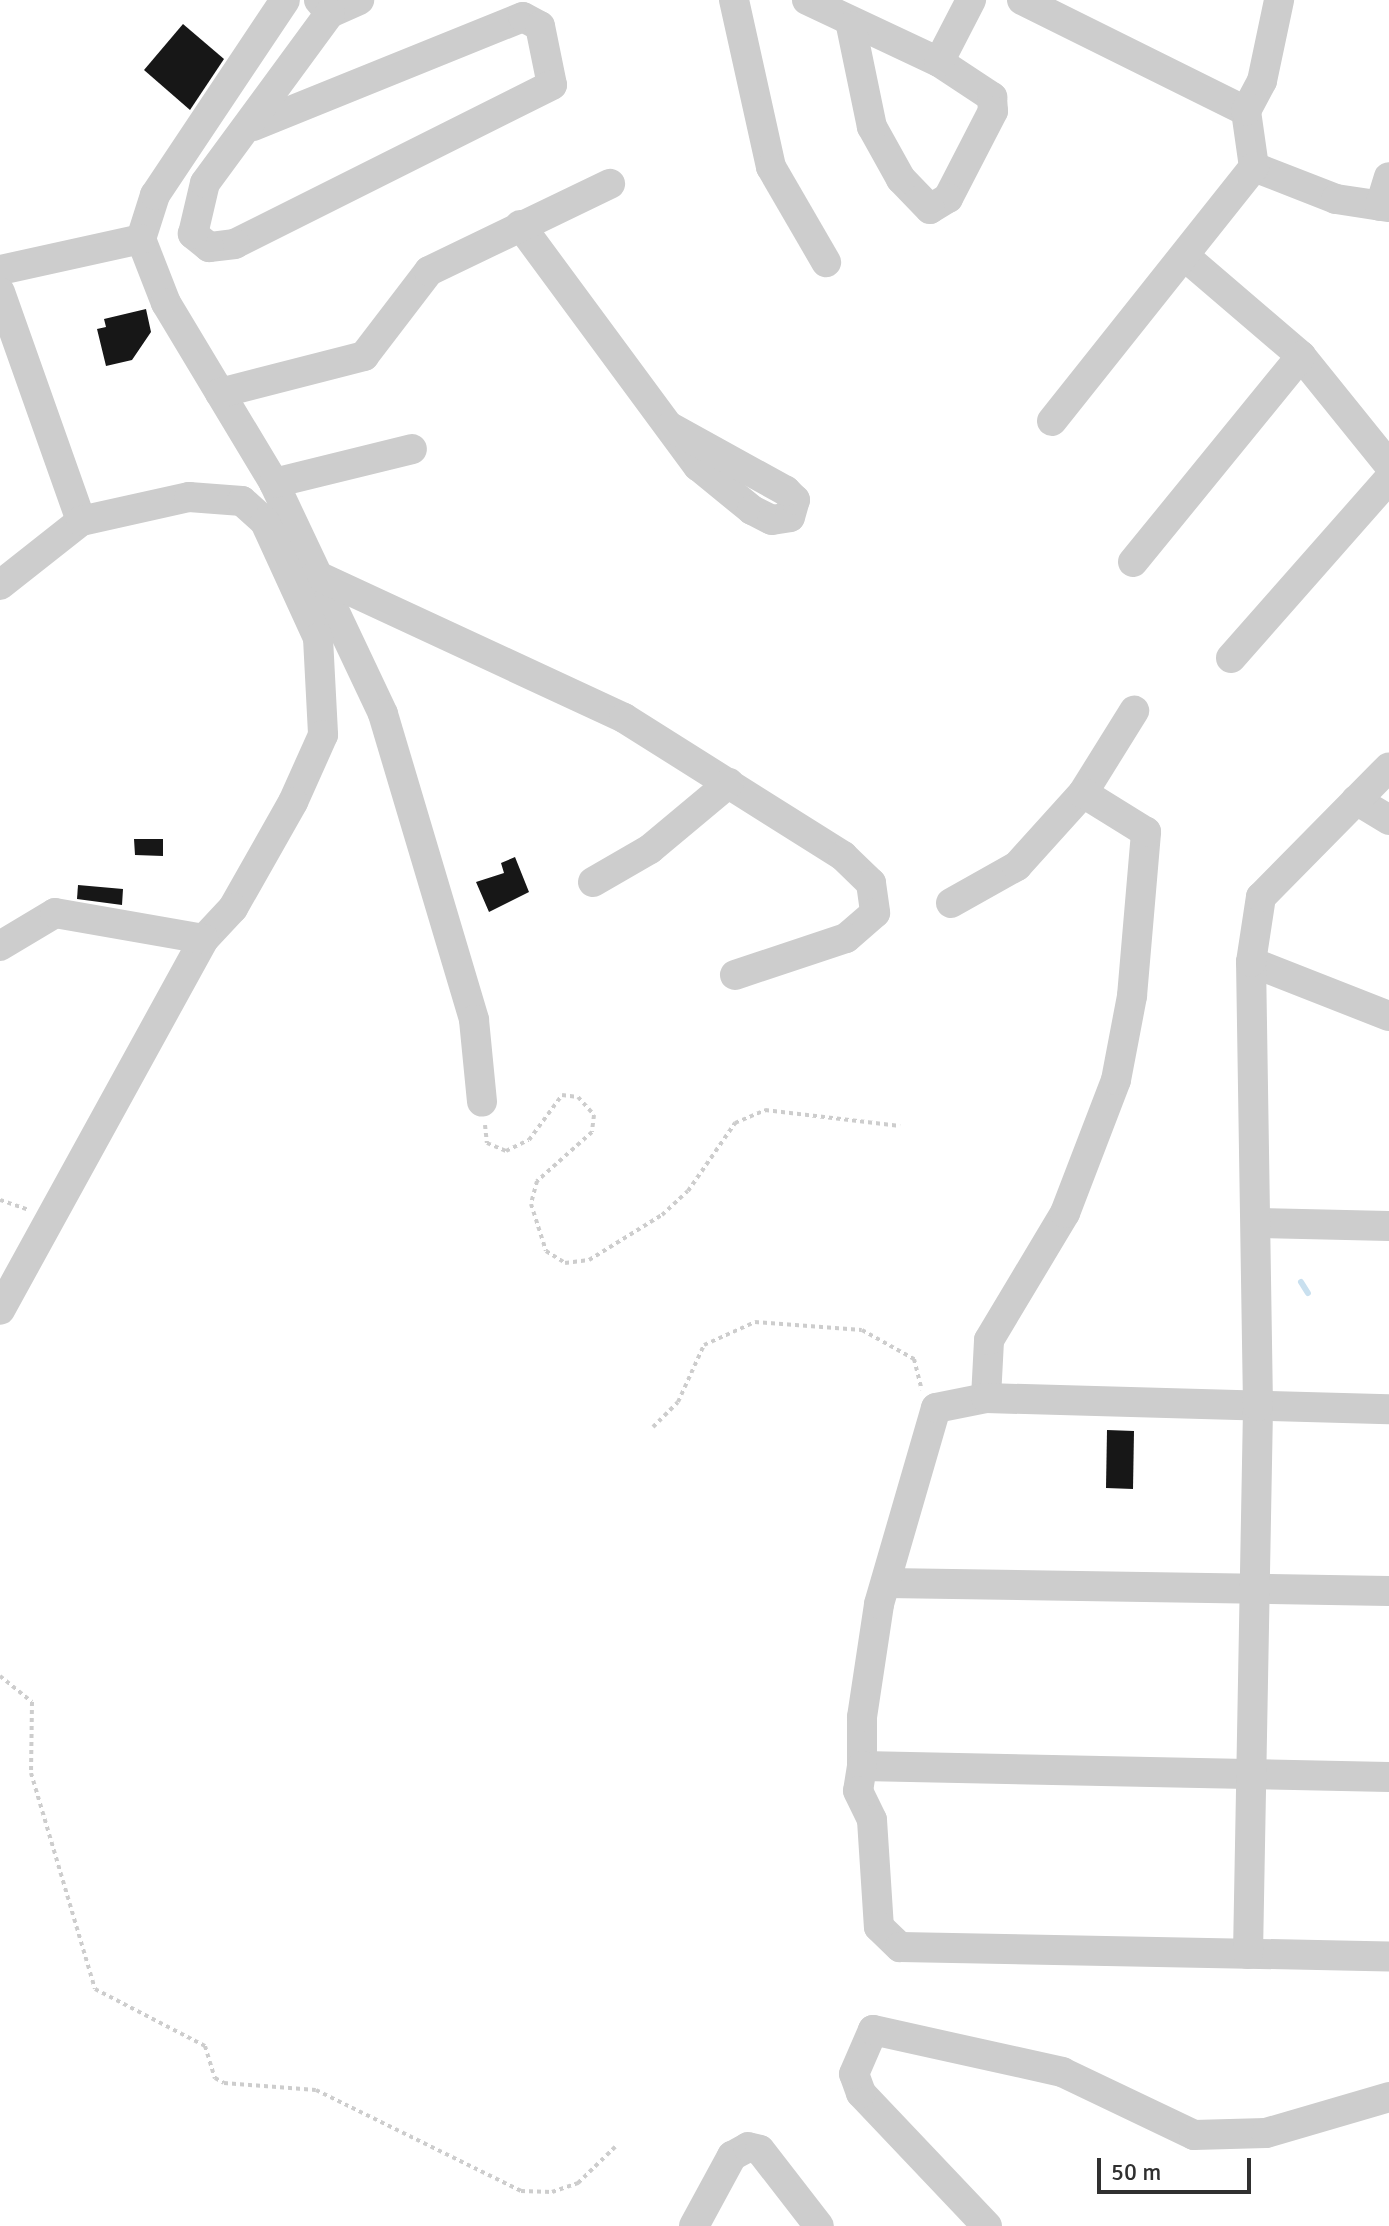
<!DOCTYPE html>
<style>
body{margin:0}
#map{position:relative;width:1389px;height:2226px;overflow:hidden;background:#fff;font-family:Signika,sans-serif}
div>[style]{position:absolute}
.stream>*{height:6px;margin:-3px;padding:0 3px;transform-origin:3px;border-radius:3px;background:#c9e0ef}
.building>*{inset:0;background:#171717}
.path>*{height:4px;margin-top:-2px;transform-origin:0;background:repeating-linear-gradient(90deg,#cdcdcd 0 4px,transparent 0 8px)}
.minor>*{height:30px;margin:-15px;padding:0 15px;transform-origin:15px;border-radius:15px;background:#cdcdcd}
span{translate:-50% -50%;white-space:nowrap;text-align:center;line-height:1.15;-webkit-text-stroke:8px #fff;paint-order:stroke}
.scale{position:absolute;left:1097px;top:2158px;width:154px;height:36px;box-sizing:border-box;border:4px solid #303030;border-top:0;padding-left:10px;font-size:24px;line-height:28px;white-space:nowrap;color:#303030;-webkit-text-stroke:6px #fff;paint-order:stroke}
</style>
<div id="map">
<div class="stream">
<i style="left:1301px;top:1282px;width:13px;rotate:58deg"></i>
</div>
<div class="building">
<i style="clip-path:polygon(183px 24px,224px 59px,190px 110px,144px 70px)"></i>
<i style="clip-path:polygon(146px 309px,151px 332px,132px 360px,106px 366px,97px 329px,106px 327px,104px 319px)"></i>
<i style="clip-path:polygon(134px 839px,163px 839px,163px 856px,135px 855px)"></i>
<i style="clip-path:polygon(515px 857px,529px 892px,489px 912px,476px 882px,504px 873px,501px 863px)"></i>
<i style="clip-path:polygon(78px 885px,123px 889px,122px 905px,77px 899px)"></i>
<i style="clip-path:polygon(1107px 1430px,1134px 1431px,1133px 1489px,1106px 1488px)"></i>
</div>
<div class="path">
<i style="left:485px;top:1125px;width:18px;rotate:84deg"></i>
<i style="left:487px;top:1143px;width:21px;rotate:23deg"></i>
<i style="left:506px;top:1151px;width:25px;rotate:-26deg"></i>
<i style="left:529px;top:1140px;width:56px;rotate:-53.7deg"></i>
<i style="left:562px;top:1095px;width:16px;rotate:7deg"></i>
<i style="left:578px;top:1097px;width:24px;rotate:48deg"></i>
<i style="left:594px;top:1115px;width:17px;rotate:97deg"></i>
<i style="left:592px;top:1132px;width:74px;rotate:138.3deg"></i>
<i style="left:537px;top:1181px;width:24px;rotate:105deg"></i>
<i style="left:531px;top:1204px;width:49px;rotate:72.3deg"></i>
<i style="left:546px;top:1251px;width:22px;rotate:32deg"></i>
<i style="left:565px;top:1263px;width:24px;rotate:-7deg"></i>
<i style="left:589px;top:1260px;width:86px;rotate:-31.7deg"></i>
<i style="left:662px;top:1215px;width:35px;rotate:-43deg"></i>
<i style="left:688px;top:1191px;width:83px;rotate:-55.3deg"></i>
<i style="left:735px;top:1123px;width:33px;rotate:-23deg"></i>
<i style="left:765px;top:1110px;width:136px;rotate:6.8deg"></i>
<i style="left:0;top:1200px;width:31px;rotate:19deg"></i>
<i style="left:653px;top:1427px;width:35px;rotate:-45deg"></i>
<i style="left:678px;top:1402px;width:63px;rotate:-65.5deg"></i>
<i style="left:704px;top:1345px;width:56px;rotate:-24.3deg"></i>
<i style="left:755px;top:1322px;width:107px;rotate:4.3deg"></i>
<i style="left:862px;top:1330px;width:60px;rotate:29.1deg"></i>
<i style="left:914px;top:1359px;width:32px;rotate:76deg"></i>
<i style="left:0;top:1676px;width:41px;rotate:39.1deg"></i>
<i style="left:32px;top:1702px;width:71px;rotate:90.8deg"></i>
<i style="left:31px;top:1773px;width:225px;rotate:73.5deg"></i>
<i style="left:95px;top:1989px;width:124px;rotate:27.4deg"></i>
<i style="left:205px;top:2046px;width:34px;rotate:73deg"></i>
<i style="left:215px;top:2078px;width:10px;rotate:29deg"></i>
<i style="left:224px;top:2083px;width:92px;rotate:4.4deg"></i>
<i style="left:316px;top:2090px;width:229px;rotate:26.2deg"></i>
<i style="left:521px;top:2191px;width:31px;rotate:2deg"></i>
<i style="left:552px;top:2192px;width:28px;rotate:-19deg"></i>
<i style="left:578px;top:2183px;width:52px;rotate:-44.2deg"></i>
</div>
<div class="minor">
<i style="left:319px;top:0;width:17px;rotate:50deg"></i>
<i style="left:330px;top:13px;width:32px;rotate:-24deg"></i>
<i style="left:734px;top:0;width:171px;rotate:77.5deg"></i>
<i style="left:771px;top:167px;width:110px;rotate:59.9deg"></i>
<i style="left:807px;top:0;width:146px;rotate:25.2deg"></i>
<i style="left:939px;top:62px;width:64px;rotate:33.4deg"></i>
<i style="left:992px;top:97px;width:14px;rotate:86deg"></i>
<i style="left:993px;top:111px;width:98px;rotate:117.3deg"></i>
<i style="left:948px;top:198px;width:21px;rotate:149deg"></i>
<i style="left:930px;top:209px;width:42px;rotate:-134deg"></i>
<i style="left:901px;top:179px;width:60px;rotate:-119.1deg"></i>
<i style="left:872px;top:127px;width:103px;rotate:-101.7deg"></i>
<i style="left:1022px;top:0;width:250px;rotate:26.4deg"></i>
<i style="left:939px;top:62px;width:70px;rotate:-62.7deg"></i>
<i style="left:1246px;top:111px;width:57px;rotate:81.9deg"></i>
<i style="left:1254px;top:167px;width:88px;rotate:21.3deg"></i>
<i style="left:1336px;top:199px;width:54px;rotate:8.6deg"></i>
<i style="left:1246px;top:111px;width:34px;rotate:-62deg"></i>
<i style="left:1262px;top:81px;width:83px;rotate:-78.1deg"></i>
<i style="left:253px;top:126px;width:291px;rotate:-22deg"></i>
<i style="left:523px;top:17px;width:19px;rotate:28deg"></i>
<i style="left:540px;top:26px;width:60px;rotate:78.5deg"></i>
<i style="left:552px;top:85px;width:355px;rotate:153.4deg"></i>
<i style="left:235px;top:244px;width:26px;rotate:173deg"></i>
<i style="left:209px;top:247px;width:21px;rotate:-141deg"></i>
<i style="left:193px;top:234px;width:52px;rotate:-76.8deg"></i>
<i style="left:205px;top:183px;width:211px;rotate:-53.7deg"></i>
<i style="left:1380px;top:206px;width:30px;rotate:-73deg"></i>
<i style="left:520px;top:225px;width:300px;rotate:53.6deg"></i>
<i style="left:698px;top:466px;width:70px;rotate:39.2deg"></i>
<i style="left:752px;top:510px;width:22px;rotate:27deg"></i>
<i style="left:772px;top:520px;width:18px;rotate:-9deg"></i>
<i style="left:790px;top:517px;width:18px;rotate:-74deg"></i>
<i style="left:795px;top:500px;width:13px;rotate:-135deg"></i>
<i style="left:786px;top:491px;width:132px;rotate:-151.1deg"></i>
<i style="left:141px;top:239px;width:69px;rotate:68.7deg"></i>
<i style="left:166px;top:303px;width:210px;rotate:59deg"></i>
<i style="left:274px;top:483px;width:255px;rotate:64.7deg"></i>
<i style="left:383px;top:714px;width:319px;rotate:73.4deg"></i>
<i style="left:474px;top:1020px;width:82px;rotate:84.4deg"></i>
<i style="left:141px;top:239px;width:46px;rotate:-72.3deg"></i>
<i style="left:155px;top:195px;width:234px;rotate:-56.3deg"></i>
<i style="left:1188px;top:259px;width:149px;rotate:40.6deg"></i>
<i style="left:1301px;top:356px;width:140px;rotate:51.1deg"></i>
<i style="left:0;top:270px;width:144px;rotate:-12.4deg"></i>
<i style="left:0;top:292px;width:243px;rotate:70.5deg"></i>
<i style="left:220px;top:393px;width:149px;rotate:-14.4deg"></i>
<i style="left:364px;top:356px;width:107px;rotate:-52.6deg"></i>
<i style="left:429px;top:271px;width:201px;rotate:-25.7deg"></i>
<i style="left:1052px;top:421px;width:325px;rotate:-51.5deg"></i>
<i style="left:274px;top:483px;width:142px;rotate:-13.8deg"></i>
<i style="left:1133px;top:562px;width:266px;rotate:-50.8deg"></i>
<i style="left:316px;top:575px;width:340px;rotate:24.9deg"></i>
<i style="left:624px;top:718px;width:259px;rotate:32.2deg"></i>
<i style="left:843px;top:856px;width:39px;rotate:44deg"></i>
<i style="left:871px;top:883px;width:30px;rotate:82deg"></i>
<i style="left:875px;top:913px;width:38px;rotate:139deg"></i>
<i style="left:846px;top:938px;width:117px;rotate:161.6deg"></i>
<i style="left:0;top:585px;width:103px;rotate:-38.3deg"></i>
<i style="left:81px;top:521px;width:111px;rotate:-12.5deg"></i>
<i style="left:189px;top:497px;width:53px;rotate:4.3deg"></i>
<i style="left:242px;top:501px;width:31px;rotate:42deg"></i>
<i style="left:265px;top:522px;width:128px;rotate:65.4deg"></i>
<i style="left:318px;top:638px;width:97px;rotate:87deg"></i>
<i style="left:323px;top:735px;width:73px;rotate:114.1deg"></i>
<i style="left:293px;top:802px;width:122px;rotate:119.5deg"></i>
<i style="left:233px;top:908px;width:42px;rotate:133.1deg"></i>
<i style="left:204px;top:939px;width:423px;rotate:118.8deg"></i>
<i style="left:1231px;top:658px;width:239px;rotate:-48.6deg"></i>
<i style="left:1356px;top:800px;width:39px;rotate:31deg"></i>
<i style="left:593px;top:882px;width:66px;rotate:-30.1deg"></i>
<i style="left:650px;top:849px;width:103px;rotate:-39.9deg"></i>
<i style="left:951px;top:903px;width:76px;rotate:-29.3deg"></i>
<i style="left:1017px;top:866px;width:98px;rotate:-47.9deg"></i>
<i style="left:1083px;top:793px;width:97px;rotate:-58.1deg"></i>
<i style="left:0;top:946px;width:64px;rotate:-31deg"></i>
<i style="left:55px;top:913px;width:151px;rotate:9.9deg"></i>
<i style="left:1251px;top:962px;width:148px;rotate:21.4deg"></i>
<i style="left:1256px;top:1223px;width:133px;rotate:1.3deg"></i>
<i style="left:986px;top:1398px;width:58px;rotate:-87deg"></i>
<i style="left:989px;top:1340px;width:148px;rotate:-59.1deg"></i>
<i style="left:1065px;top:1213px;width:142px;rotate:-69deg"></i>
<i style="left:1116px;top:1080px;width:86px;rotate:-79.2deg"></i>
<i style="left:1132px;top:996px;width:165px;rotate:-85.1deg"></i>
<i style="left:1146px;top:832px;width:74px;rotate:-148.2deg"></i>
<i style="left:887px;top:1583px;width:502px;rotate:0.91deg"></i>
<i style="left:862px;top:1766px;width:49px;rotate:-90deg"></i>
<i style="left:862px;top:1717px;width:114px;rotate:-81.4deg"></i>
<i style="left:879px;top:1604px;width:204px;rotate:-73.8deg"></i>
<i style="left:936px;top:1408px;width:51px;rotate:-11.3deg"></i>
<i style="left:986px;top:1398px;width:403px;rotate:1.6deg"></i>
<i style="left:1389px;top:1777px;width:527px;rotate:-178.8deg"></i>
<i style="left:862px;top:1766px;width:25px;rotate:99deg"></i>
<i style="left:858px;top:1791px;width:32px;rotate:64deg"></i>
<i style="left:872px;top:1820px;width:107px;rotate:86.3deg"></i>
<i style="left:879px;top:1927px;width:29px;rotate:44deg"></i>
<i style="left:900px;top:1947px;width:489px;rotate:1.1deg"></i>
<i style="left:1248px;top:1954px;width:548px;rotate:-88.95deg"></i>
<i style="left:1258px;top:1406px;width:444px;rotate:-90.9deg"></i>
<i style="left:1251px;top:962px;width:66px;rotate:-81.3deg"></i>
<i style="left:1261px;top:897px;width:182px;rotate:-45.4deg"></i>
<i style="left:694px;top:2226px;width:80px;rotate:-61.5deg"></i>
<i style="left:732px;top:2156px;width:18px;rotate:-29deg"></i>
<i style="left:748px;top:2147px;width:12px;rotate:14deg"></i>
<i style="left:760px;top:2150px;width:96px;rotate:52.2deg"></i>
<i style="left:987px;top:2226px;width:183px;rotate:-133.5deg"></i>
<i style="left:861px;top:2093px;width:20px;rotate:-110deg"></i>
<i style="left:854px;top:2074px;width:48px;rotate:-66.6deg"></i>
<i style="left:873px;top:2030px;width:194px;rotate:12.5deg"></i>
<i style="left:1062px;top:2072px;width:146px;rotate:25.5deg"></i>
<i style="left:1194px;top:2135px;width:72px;rotate:-1.6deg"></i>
<i style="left:1266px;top:2133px;width:128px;rotate:-16.3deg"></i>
</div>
<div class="scale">50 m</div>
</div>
